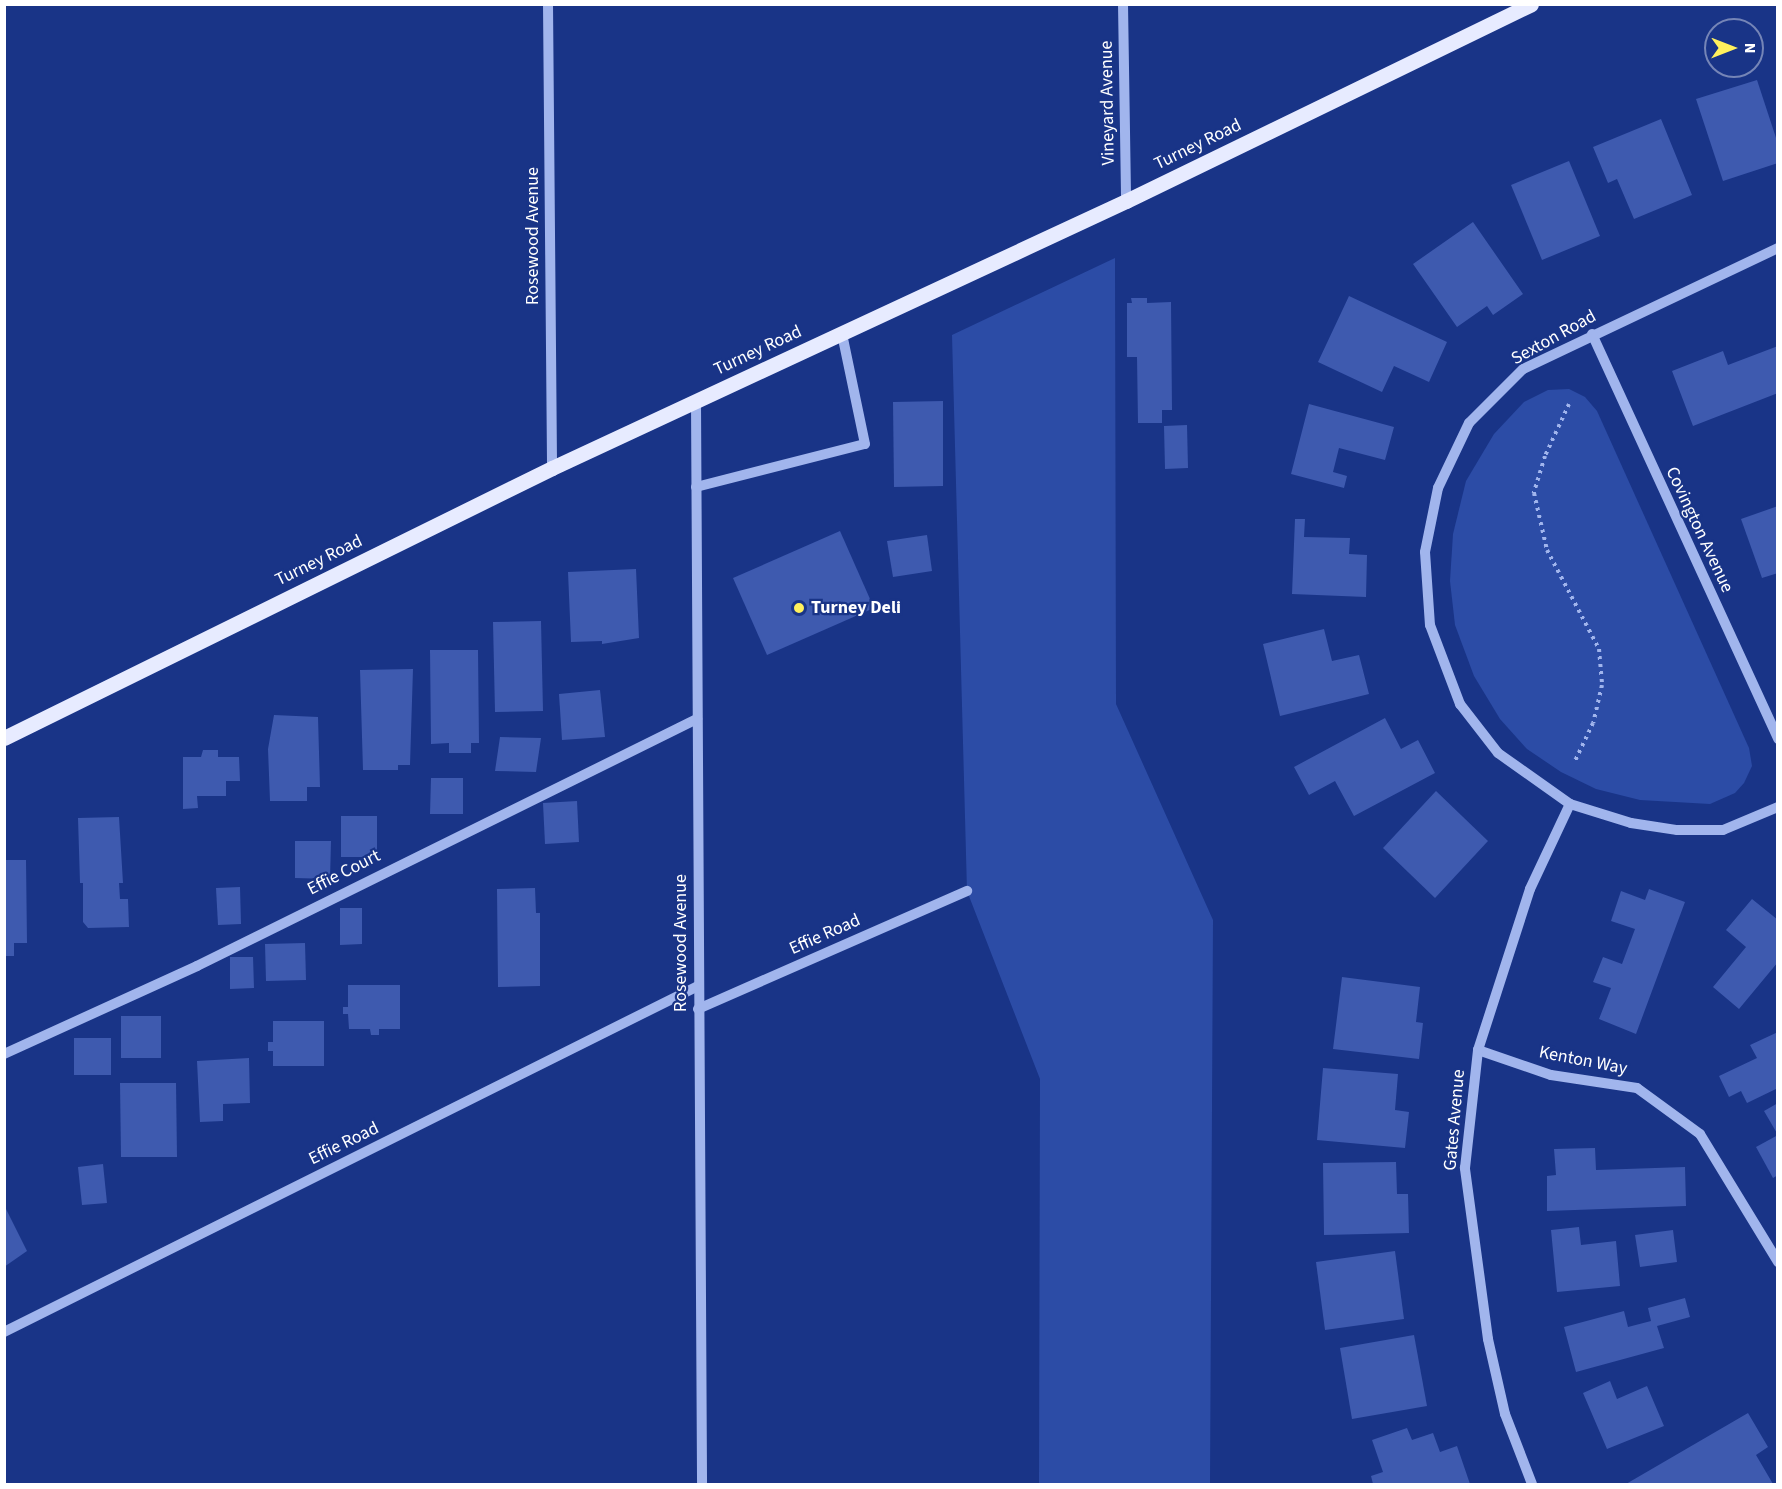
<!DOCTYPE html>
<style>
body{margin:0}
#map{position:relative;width:1782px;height:1489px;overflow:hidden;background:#193487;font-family:"Source Sans 3",sans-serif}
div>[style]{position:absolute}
.green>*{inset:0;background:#2c4ca6}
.building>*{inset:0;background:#3e5aaf}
.path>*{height:4px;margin-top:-2px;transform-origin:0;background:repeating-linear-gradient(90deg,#a1b5ed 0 3px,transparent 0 7.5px)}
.minor>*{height:10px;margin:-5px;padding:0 5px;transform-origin:5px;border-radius:5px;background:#a1b5ed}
.major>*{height:15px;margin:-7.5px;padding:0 7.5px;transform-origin:7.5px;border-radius:7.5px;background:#e7ebff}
.dots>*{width:16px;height:16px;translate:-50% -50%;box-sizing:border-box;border:3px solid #193487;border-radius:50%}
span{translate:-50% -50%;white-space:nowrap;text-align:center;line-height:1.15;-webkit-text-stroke:4.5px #193487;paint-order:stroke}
.street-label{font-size:18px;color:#fff}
.poi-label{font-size:18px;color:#fff;font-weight:700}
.left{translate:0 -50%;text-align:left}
.frame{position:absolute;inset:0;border:6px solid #fff;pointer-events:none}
.north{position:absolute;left:1704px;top:18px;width:60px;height:60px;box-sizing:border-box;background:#193487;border:2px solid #7585b7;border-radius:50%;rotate:90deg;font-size:16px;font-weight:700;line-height:24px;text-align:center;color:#fff}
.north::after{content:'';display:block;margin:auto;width:21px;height:27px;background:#fff05d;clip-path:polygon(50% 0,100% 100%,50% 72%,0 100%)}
</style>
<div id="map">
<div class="green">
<i style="clip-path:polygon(1115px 258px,1116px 704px,1213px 920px,1210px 1484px,1039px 1484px,1040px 1079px,967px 891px,952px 335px)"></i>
<i style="clip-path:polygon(1569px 389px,1585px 397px,1597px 411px,1749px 748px,1752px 766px,1744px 783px,1735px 793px,1710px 804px,1640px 800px,1596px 789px,1561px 772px,1527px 749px,1500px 719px,1474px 676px,1455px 625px,1450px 581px,1453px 534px,1466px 481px,1494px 434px,1524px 402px,1548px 390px)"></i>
</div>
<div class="building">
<i style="clip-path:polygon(1757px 80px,1778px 144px,1778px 163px,1723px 181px,1696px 99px)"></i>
<i style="clip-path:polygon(1661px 119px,1692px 195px,1634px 219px,1617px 179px,1608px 183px,1593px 147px)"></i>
<i style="clip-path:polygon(1569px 161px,1600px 236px,1542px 260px,1511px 185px)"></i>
<i style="clip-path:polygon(1473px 222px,1523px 294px,1493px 315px,1487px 306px,1457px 327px,1413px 264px)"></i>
<i style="clip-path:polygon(1349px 296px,1447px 342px,1429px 382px,1394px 366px,1382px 392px,1318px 362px)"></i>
<i style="clip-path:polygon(1131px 298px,1147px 298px,1147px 303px,1171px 302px,1172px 410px,1162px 410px,1162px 423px,1138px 423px,1137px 357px,1127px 357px,1127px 303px,1132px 303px)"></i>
<i style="clip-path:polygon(1778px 346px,1778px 393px,1693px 426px,1672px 371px,1723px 351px,1728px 365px)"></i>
<i style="clip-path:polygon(943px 401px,943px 486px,894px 487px,893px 402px)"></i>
<i style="clip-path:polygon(1309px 404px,1394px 427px,1385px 460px,1339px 448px,1333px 472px,1347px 476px,1344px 488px,1291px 474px)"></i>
<i style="clip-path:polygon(1187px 425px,1188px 468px,1165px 469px,1164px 426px)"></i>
<i style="clip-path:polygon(1778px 506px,1778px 573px,1762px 578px,1741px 519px)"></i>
<i style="clip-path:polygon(1295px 519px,1305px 519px,1304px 537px,1350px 538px,1349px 554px,1367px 555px,1366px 597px,1292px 594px)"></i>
<i style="clip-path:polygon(840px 531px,874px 608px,767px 655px,733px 578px)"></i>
<i style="clip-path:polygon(927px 535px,932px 571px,893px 577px,887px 541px)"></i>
<i style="clip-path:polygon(636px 569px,639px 638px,602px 644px,602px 641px,571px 642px,568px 572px)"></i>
<i style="clip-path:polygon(541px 621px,543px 711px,495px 712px,493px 622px)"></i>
<i style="clip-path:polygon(1324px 629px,1332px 661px,1359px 655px,1369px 694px,1280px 716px,1263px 644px)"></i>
<i style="clip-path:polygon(430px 650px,478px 650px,479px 743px,471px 743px,471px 753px,449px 753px,449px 743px,431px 744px)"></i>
<i style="clip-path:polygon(413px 669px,410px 765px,398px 765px,398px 770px,363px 770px,360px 670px)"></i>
<i style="clip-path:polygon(600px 690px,605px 737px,562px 740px,559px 694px)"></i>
<i style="clip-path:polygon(274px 715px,318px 717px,320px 787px,307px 787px,307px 801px,270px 801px,268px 749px)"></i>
<i style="clip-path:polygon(1385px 718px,1401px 749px,1418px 740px,1435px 773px,1354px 816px,1335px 781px,1309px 795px,1294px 767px)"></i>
<i style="clip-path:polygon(500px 737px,541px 738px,536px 772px,495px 771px)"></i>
<i style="clip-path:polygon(203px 750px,218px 750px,218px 757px,239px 757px,240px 781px,226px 781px,226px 796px,197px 796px,198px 808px,183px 809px,183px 757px,201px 757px)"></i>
<i style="clip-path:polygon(431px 778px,463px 778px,463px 814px,430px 814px)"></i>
<i style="clip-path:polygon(1436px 791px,1488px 841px,1435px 898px,1383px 848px)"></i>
<i style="clip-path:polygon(577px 801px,579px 842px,545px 844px,543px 803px)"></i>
<i style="clip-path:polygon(341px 816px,377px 816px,377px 857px,341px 857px)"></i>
<i style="clip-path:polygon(119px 817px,123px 883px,119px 883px,120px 899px,128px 899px,129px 927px,88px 928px,83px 922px,83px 883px,80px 883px,78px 818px)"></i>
<i style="clip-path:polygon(295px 841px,331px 841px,330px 879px,295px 878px)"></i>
<i style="clip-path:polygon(4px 860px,26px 860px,27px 943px,14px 943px,14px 956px,4px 956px)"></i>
<i style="clip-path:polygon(240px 887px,241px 924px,218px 925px,216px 888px)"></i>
<i style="clip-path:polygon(535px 888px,536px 913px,540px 913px,540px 986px,498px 987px,497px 889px)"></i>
<i style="clip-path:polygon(1649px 889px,1685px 902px,1636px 1034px,1599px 1019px,1611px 988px,1593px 982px,1603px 957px,1622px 964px,1635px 929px,1611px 921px,1621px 891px,1645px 900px)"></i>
<i style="clip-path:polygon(1752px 899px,1778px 920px,1778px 962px,1739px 1009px,1713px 987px,1746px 947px,1726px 930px)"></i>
<i style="clip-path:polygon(340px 908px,362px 908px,362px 944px,340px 945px)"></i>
<i style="clip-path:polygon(305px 943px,306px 980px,266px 981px,265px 944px)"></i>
<i style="clip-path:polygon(230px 957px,253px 957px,254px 988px,230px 989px)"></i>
<i style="clip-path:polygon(1342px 977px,1420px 987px,1416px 1022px,1423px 1023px,1419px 1059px,1333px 1049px)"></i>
<i style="clip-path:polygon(348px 985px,400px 985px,400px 1029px,379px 1029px,379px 1035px,371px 1035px,370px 1029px,349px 1029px,348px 1014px,343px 1014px,343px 1007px,348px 1007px)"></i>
<i style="clip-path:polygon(121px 1016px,161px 1016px,161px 1058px,121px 1058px)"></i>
<i style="clip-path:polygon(273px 1021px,324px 1021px,324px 1066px,273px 1066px,273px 1051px,268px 1051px,268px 1042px,273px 1042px)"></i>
<i style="clip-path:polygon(1778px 1032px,1778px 1088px,1747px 1103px,1741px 1091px,1729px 1097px,1719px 1076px,1757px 1058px,1750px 1045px)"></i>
<i style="clip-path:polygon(74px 1038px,111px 1038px,111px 1075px,74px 1075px)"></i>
<i style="clip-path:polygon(249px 1058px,250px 1103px,223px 1104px,223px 1121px,200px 1122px,197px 1061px)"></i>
<i style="clip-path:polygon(1323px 1068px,1398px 1074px,1395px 1110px,1409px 1112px,1405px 1148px,1317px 1140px)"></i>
<i style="clip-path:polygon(120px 1083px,176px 1083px,177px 1157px,121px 1157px)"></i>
<i style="clip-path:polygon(1778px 1103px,1778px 1135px,1764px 1111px)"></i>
<i style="clip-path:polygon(1778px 1135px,1778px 1175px,1773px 1178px,1756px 1147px)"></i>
<i style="clip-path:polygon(1595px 1148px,1596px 1170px,1685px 1167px,1686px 1206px,1547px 1211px,1547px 1176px,1556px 1175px,1554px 1149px)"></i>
<i style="clip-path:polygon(1396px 1162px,1397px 1194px,1408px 1194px,1409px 1233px,1324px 1235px,1323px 1163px)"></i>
<i style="clip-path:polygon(103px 1164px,107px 1203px,82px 1205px,78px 1167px)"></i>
<i style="clip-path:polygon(4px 1205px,27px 1251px,4px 1267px)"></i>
<i style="clip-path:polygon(1579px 1227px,1581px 1245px,1616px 1241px,1620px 1286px,1557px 1292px,1551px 1230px)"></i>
<i style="clip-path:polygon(1673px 1230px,1677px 1262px,1640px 1267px,1635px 1235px)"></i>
<i style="clip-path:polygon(1395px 1251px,1404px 1319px,1325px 1330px,1316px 1262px)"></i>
<i style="clip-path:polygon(1685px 1298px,1690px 1317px,1657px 1326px,1664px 1348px,1576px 1372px,1564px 1327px,1624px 1311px,1628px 1327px,1651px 1321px,1648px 1308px)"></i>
<i style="clip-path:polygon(1414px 1335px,1427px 1406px,1352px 1419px,1340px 1348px)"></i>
<i style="clip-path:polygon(1610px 1381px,1617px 1399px,1647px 1386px,1664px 1426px,1607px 1449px,1583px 1393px)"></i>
<i style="clip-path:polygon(1748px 1413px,1768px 1447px,1756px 1455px,1773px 1484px,1626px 1484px)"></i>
<i style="clip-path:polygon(1407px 1428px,1412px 1440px,1433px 1433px,1440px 1452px,1457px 1446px,1470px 1484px,1373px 1484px,1371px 1476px,1383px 1472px,1372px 1440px)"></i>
</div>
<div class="path">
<i style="left:1569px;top:404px;width:57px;rotate:114.8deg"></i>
<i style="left:1545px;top:456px;width:39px;rotate:107deg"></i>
<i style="left:1534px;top:493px;width:58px;rotate:77.2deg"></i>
<i style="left:1547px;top:550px;width:112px;rotate:62.3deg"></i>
<i style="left:1599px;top:649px;width:36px;rotate:85deg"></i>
<i style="left:1602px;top:685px;width:39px;rotate:103deg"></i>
<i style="left:1593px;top:723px;width:42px;rotate:115.3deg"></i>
</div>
<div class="minor">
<i style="left:548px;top:4px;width:464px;rotate:89.5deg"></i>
<i style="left:1123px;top:4px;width:197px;rotate:89.1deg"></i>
<i style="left:1778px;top:248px;width:282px;rotate:154.6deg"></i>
<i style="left:1523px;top:369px;width:76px;rotate:135deg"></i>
<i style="left:1469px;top:423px;width:72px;rotate:115.5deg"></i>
<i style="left:1438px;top:488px;width:65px;rotate:101.5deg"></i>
<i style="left:1425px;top:552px;width:73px;rotate:86.1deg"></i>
<i style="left:1430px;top:625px;width:85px;rotate:69.2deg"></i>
<i style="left:1460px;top:704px;width:62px;rotate:52.2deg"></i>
<i style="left:1498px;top:753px;width:88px;rotate:35.3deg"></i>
<i style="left:1570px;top:804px;width:64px;rotate:17.3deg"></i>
<i style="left:1631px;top:823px;width:47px;rotate:8.7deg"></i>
<i style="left:1677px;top:830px;width:46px"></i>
<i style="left:1723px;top:830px;width:60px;rotate:-22.7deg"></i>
<i style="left:1592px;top:334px;width:446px;rotate:65.3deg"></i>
<i style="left:696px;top:402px;width:1082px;rotate:89.68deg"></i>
<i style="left:696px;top:487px;width:174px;rotate:-14.3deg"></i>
<i style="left:865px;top:444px;width:112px;rotate:-101.8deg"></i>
<i style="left:698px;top:1009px;width:294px;rotate:-23.7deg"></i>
<i style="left:1478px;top:1050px;width:77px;rotate:18.9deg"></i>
<i style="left:1551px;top:1075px;width:87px;rotate:8.6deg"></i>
<i style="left:1637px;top:1088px;width:78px;rotate:36.1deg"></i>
<i style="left:1700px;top:1134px;width:150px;rotate:58.6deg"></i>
<i style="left:4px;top:1054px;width:212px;rotate:-24.5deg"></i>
<i style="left:197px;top:966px;width:558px;rotate:-26.29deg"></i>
<i style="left:4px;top:1332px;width:775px;rotate:-26.5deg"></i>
<i style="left:1532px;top:1484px;width:75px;rotate:-111.1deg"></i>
<i style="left:1505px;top:1414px;width:77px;rotate:-102.8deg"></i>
<i style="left:1488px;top:1339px;width:173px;rotate:-97.7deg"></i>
<i style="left:1465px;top:1168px;width:119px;rotate:-83.7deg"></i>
<i style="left:1478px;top:1050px;width:169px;rotate:-72.1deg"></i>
<i style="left:1530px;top:889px;width:94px;rotate:-64.8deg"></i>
</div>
<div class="major">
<i style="left:4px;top:738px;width:611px;rotate:-26.23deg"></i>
<i style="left:552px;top:468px;width:633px;rotate:-24.95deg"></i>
<i style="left:1126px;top:201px;width:450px;rotate:-25.9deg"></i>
</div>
<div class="dots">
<i style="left:799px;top:608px;background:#fff05d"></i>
</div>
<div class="street-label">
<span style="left:1108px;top:103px;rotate:-91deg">Vineyard Avenue</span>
<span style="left:1198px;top:145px;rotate:-26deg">Turney Road</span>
<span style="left:533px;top:236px;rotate:-90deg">Rosewood Avenue</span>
<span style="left:1554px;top:338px;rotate:-29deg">Sexton Road</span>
<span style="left:758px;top:351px;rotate:-25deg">Turney Road</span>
<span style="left:1699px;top:530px;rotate:65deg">Covington Avenue</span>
<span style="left:319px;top:561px;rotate:-26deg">Turney Road</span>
<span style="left:344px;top:873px;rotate:-27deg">Effie Court</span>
<span style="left:825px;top:935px;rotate:-24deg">Effie Road</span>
<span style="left:681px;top:943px;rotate:-90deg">Rosewood Avenue</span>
<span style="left:1583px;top:1061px;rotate:11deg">Kenton Way</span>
<span style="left:1455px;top:1120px;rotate:-85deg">Gates Avenue</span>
<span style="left:344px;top:1144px;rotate:-26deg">Effie Road</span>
</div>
<div class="poi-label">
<span class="left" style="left:811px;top:608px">Turney Deli</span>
</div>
<div class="frame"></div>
<div class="north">N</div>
</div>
